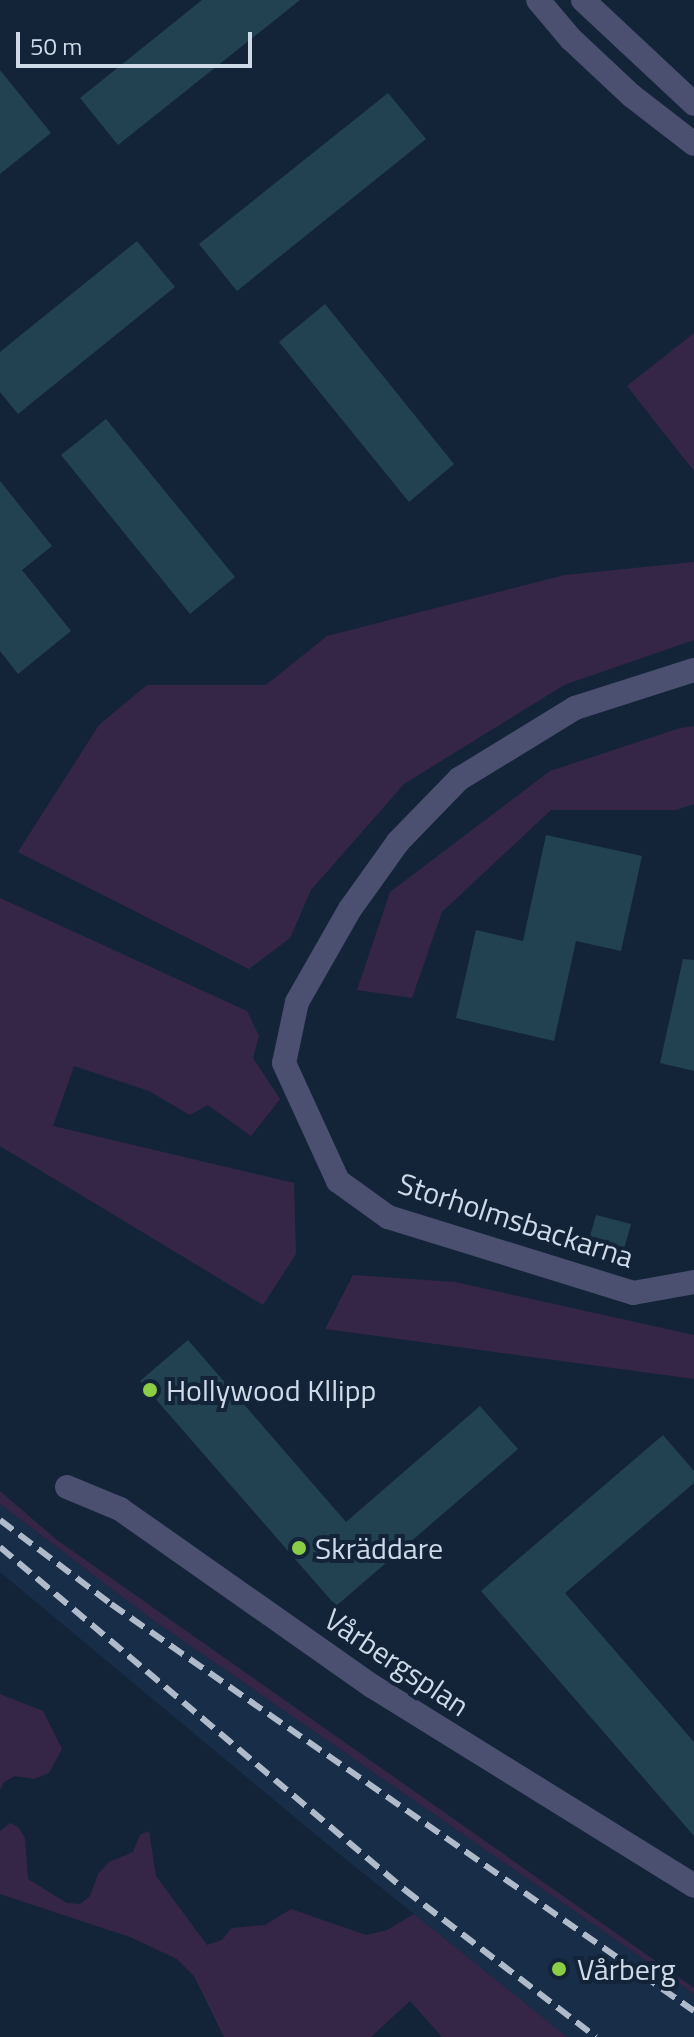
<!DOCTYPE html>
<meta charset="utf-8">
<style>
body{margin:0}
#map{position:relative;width:694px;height:2037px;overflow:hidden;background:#132439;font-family:"Titillium Web",sans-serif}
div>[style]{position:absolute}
.built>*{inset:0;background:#182d48}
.green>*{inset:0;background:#352647}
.building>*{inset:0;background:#224251}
.minor>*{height:24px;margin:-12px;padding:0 12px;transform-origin:12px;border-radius:12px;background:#4b4f70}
.tertiary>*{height:24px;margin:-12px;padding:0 12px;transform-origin:12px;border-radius:12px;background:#4b4f70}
.rail>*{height:6px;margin-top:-3px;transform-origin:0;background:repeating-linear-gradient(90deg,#afbbca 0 16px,transparent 0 24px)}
.dots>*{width:22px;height:22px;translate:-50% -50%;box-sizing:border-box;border:4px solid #132439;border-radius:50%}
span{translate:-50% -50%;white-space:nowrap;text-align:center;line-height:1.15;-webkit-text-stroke:8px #132439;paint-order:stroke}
.street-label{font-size:30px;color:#cfdae8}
.poi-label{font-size:30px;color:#cfdae8}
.left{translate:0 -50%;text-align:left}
.scale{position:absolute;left:16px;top:32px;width:236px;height:36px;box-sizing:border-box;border:4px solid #cfdae8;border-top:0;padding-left:10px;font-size:24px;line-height:28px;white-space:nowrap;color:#cfdae8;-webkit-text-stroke:6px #132439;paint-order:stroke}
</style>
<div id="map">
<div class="built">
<i style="clip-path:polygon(0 1504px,146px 1615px,694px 1994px,694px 2037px,567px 2037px,327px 1844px,0 1572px)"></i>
</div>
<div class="green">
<i style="clip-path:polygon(694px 333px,694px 471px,627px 386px)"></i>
<i style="clip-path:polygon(694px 562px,694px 640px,564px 685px,404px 784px,311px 890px,290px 938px,249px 969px,18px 852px,99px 725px,147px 685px,266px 685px,327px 636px,565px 575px)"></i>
<i style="clip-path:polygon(694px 726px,694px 804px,676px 810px,551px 810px,442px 912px,412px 998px,357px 990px,390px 892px,550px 771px,680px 728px)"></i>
<i style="clip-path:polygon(0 898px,247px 1011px,259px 1036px,253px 1058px,280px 1099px,251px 1136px,208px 1105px,190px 1115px,149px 1091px,74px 1066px,53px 1126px,294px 1183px,296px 1254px,263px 1305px,0 1146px)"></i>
<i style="clip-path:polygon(353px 1275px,455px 1282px,694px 1335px,694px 1379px,325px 1329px)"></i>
<i style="clip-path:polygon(0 1491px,57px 1540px,694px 1988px,694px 1994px,146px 1615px,0 1504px)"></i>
<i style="clip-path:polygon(0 1694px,43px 1711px,62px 1749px,49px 1773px,34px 1779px,15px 1776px,4px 1782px,0 1790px)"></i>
<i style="clip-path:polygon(10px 1823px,18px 1827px,25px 1838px,28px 1879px,67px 1903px,80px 1904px,90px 1896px,98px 1874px,109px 1862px,133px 1852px,140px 1835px,149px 1831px,156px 1876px,207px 1945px,222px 1940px,232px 1928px,265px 1925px,291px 1909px,366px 1935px,387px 1930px,414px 1914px,567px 2037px,442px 2037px,410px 2001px,371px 2037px,224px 2037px,194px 1976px,177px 1959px,130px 1937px,0 1894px,0 1831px)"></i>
</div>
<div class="building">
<i style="clip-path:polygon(202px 0,300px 0,118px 145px,80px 98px)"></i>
<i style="clip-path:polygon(0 70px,51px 133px,0 174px)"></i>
<i style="clip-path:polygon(388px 93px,426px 139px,237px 291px,199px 244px)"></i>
<i style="clip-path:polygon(137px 241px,175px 287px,18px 414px,0 392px,0 352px)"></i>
<i style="clip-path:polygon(325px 304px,454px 464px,409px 502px,279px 342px)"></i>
<i style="clip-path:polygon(106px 419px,235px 577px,190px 614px,61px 455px)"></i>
<i style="clip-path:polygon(0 481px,52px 546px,22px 570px,71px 631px,18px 674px,0 651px)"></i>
<i style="clip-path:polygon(546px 835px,642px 856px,621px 951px,576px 941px,554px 1041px,456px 1018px,476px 930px,523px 941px)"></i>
<i style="clip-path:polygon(683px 959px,694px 960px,694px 1071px,660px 1063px)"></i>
<i style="clip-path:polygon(596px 1215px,631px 1224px,624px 1249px,589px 1240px)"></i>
<i style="clip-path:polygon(188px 1340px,346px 1522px,480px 1406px,518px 1449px,336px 1606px,140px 1381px)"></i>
<i style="clip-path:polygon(663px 1435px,694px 1471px,694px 1483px,565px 1593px,694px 1742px,694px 1836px,481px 1591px)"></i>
</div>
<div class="minor">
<i style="left:694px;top:670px;width:125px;rotate:162.3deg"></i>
<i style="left:575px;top:708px;width:136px;rotate:148.5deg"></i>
<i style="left:459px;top:779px;width:88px;rotate:134.1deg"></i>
<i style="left:398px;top:842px;width:82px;rotate:125.6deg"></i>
<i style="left:350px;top:909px;width:107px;rotate:119.7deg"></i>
<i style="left:297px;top:1002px;width:62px;rotate:102deg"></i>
<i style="left:284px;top:1063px;width:130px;rotate:65.4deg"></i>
<i style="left:338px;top:1181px;width:62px;rotate:35.8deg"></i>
<i style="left:388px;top:1217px;width:257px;rotate:17.2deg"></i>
<i style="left:633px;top:1293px;width:62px;rotate:-10.2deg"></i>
<i style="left:67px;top:1487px;width:57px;rotate:22.5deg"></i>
<i style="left:120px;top:1509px;width:308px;rotate:35.1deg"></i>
<i style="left:372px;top:1686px;width:379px;rotate:31.8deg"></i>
</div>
<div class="tertiary">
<i style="left:538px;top:0;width:51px;rotate:49.8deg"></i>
<i style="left:571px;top:39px;width:83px;rotate:43.1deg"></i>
<i style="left:632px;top:96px;width:78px;rotate:37.7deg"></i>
<i style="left:583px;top:0;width:152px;rotate:43.1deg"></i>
</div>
<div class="rail">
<i style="left:0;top:1520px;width:139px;rotate:37.1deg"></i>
<i style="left:111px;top:1604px;width:711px;rotate:34.92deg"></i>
<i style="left:0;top:1547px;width:531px;rotate:40.26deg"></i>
<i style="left:405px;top:1890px;width:241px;rotate:37.6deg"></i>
</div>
<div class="dots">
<i style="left:150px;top:1390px;background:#8bce46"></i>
<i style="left:299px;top:1548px;background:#8bce46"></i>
<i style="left:559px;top:1969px;background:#8bce46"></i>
</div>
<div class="street-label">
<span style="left:516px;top:1220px;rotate:18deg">Storholmsbackarna</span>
<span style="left:397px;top:1662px;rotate:34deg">Vårbergsplan</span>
</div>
<div class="poi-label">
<span class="left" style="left:166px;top:1390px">Hollywood Kllipp</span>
<span class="left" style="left:315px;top:1548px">Skräddare</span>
<span class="left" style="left:577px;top:1969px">Vårberg</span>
</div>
<div class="scale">50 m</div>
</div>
